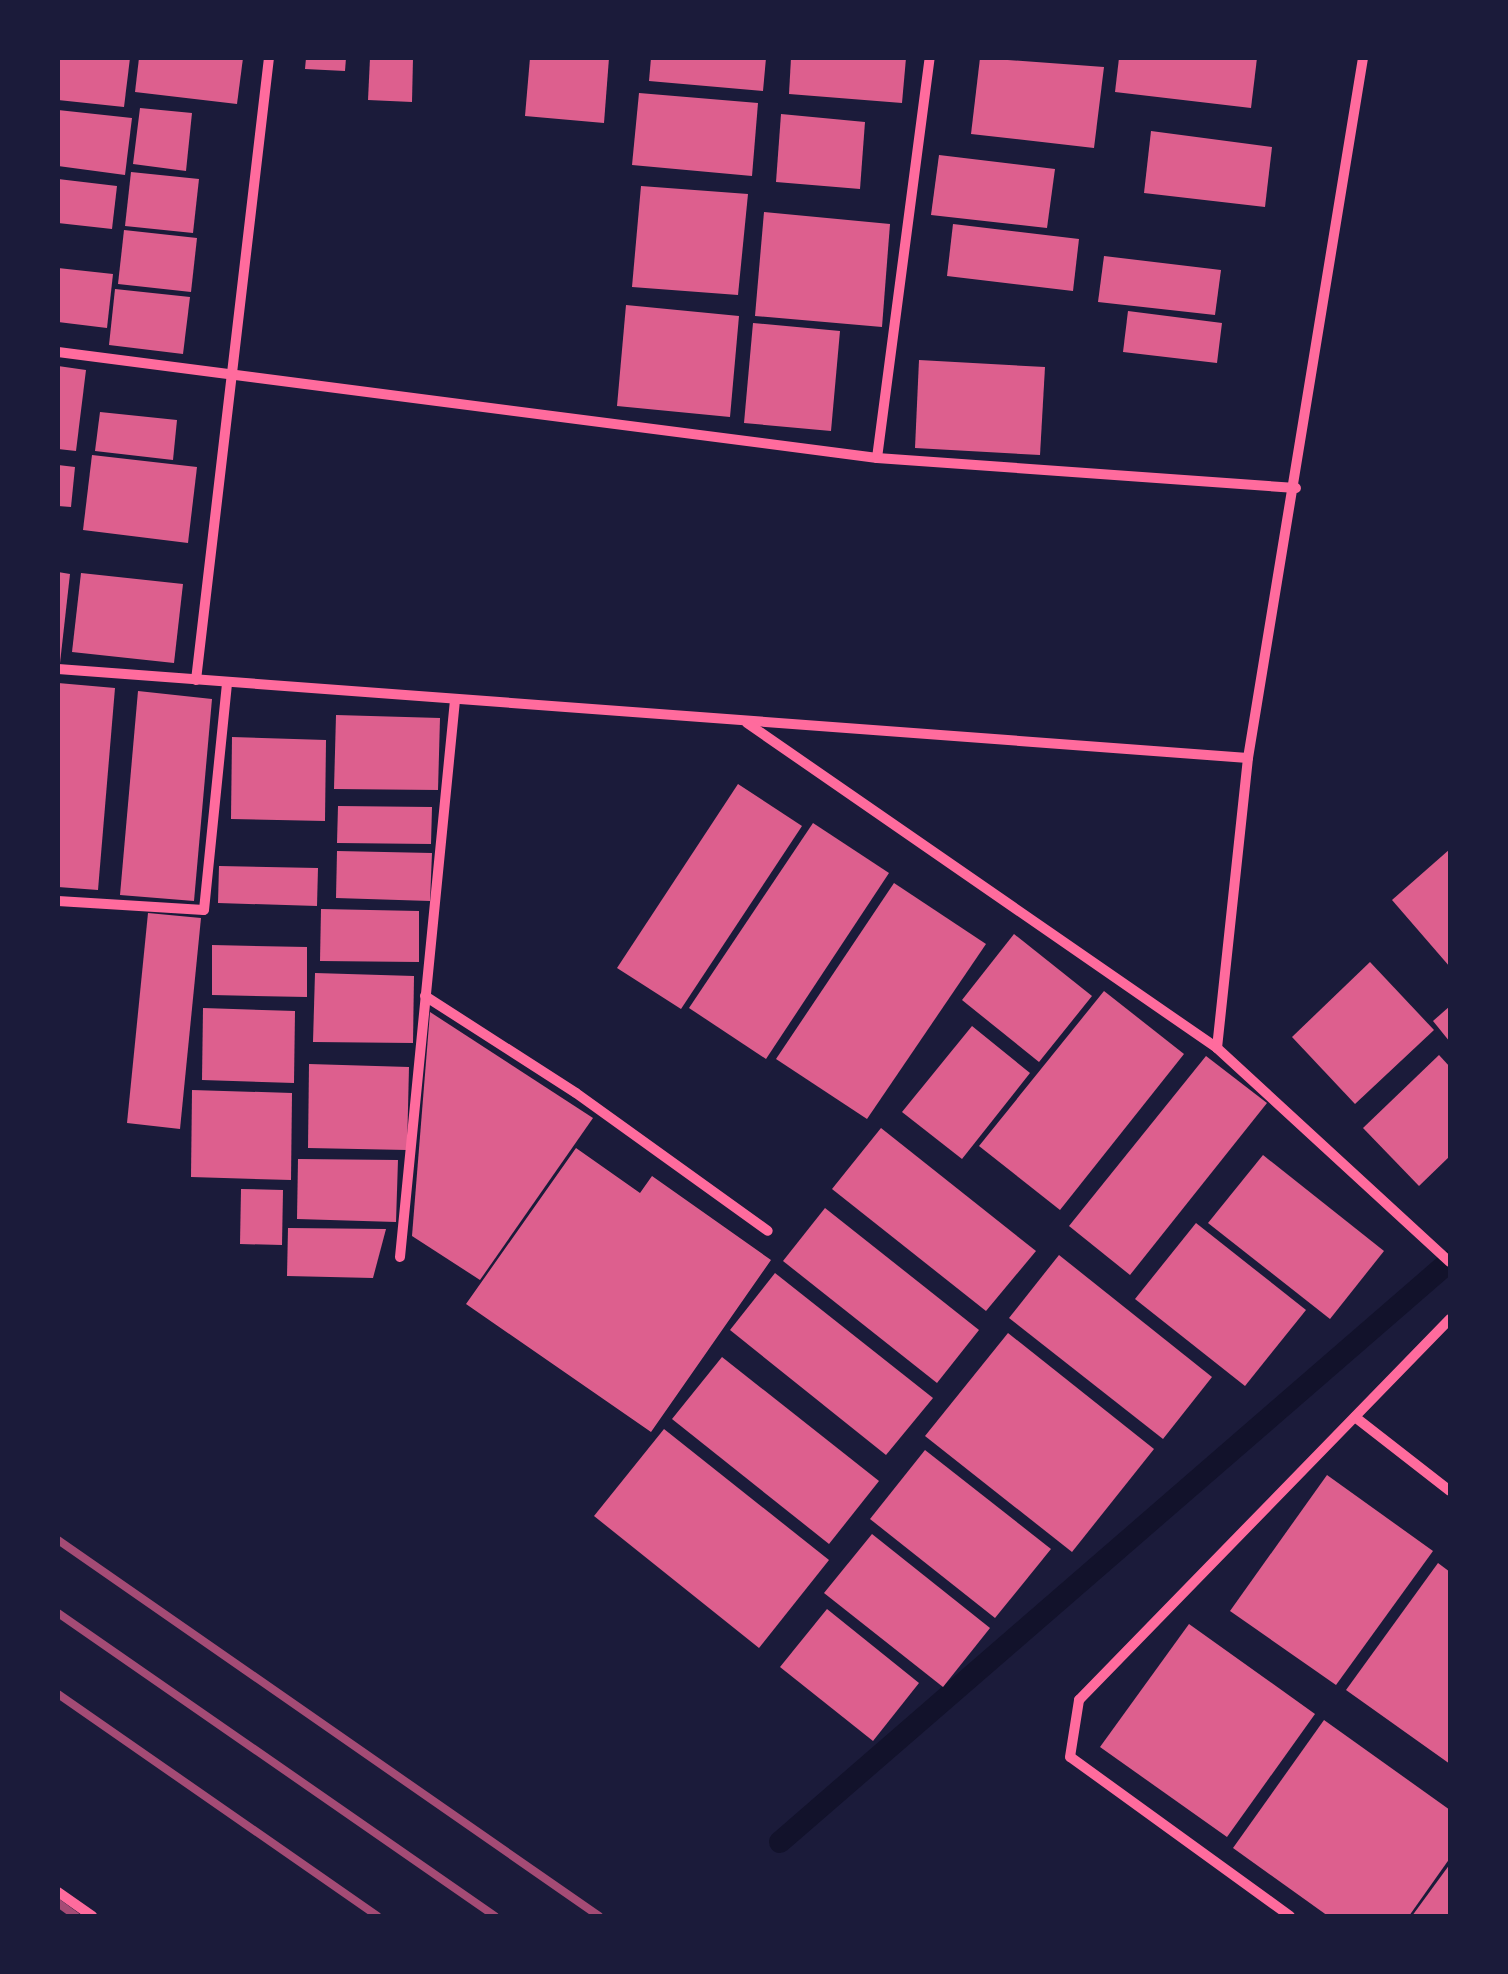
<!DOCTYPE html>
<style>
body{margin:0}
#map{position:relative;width:1508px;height:1974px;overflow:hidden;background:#1b1b3a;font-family:Helvetica,sans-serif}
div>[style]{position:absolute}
.stream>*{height:22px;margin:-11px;padding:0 11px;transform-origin:11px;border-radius:11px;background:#12122b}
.building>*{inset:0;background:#dd5f8e}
.minor>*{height:10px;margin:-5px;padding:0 5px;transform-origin:5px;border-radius:5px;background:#ff6b9d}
.rail>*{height:8px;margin:-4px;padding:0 4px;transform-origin:4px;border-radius:4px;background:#a44b75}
span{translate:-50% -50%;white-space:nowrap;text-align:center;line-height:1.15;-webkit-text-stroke:9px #1b1b3a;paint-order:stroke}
.frame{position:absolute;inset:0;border:60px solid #1b1b3a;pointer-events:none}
</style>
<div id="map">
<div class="stream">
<i style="left:780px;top:1842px;width:887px;rotate:-40.93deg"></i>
</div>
<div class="building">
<i style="clip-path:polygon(58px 58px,130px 58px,124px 107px,58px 100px)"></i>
<i style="clip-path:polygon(139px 58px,243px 58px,237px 104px,135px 92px)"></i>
<i style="clip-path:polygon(306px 58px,346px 58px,345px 71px,305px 69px)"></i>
<i style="clip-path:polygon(370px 58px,413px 58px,412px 102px,368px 100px)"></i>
<i style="clip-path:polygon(530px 58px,609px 58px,604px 123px,525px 116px)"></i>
<i style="clip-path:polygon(651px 58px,766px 58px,763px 91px,649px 81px)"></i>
<i style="clip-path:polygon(791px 58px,906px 58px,902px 103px,789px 94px)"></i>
<i style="clip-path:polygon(980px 58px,1104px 67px,1094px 148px,971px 134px)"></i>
<i style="clip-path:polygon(1119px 58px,1257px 58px,1251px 108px,1115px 92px)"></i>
<i style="clip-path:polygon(639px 93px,758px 103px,752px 176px,632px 165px)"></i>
<i style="clip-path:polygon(140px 108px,192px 113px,186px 171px,133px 164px)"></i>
<i style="clip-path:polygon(58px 110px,132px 118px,125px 175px,58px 166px)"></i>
<i style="clip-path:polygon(781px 114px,865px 122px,860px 189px,776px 182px)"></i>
<i style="clip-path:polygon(1151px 131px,1272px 147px,1265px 207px,1144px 193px)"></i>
<i style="clip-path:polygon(939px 155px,1055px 169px,1047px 228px,931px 215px)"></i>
<i style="clip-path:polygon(131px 172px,199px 179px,193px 233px,125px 226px)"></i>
<i style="clip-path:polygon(58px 179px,117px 186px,112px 229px,58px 223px)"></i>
<i style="clip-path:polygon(641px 186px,748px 194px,738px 295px,632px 287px)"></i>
<i style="clip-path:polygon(764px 212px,890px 224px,882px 327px,755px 316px)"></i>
<i style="clip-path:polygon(953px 224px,1079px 239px,1073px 291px,947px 276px)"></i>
<i style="clip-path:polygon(124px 230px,197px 238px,191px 292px,118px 284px)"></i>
<i style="clip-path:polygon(1104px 256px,1221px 270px,1215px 315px,1098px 302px)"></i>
<i style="clip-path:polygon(58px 268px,113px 274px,107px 328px,58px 322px)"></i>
<i style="clip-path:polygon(115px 289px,190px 297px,183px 354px,109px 345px)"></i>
<i style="clip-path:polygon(626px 305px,739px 316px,730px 417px,617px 406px)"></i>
<i style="clip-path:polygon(1128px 311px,1222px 323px,1217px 363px,1123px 352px)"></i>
<i style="clip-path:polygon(753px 323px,840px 331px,831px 431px,744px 423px)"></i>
<i style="clip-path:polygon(919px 360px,1045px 367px,1040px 455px,915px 448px)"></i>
<i style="clip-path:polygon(58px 366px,86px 370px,76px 451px,58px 449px)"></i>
<i style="clip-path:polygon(100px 412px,177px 420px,173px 460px,95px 451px)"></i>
<i style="clip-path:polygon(92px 455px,197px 467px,188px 543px,83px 530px)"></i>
<i style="clip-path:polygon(58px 465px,75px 467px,71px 507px,58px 506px)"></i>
<i style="clip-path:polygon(58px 572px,70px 574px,60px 663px,58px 663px)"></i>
<i style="clip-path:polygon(81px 573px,183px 584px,174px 663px,72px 652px)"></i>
<i style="clip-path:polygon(58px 683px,115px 688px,98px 890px,58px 887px)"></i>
<i style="clip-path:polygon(138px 691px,212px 699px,194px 901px,120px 895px)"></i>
<i style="clip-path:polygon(336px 715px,440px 718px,438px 790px,334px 789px)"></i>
<i style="clip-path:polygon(232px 737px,326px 740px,325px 821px,231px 819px)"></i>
<i style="clip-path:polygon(738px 784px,802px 826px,681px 1009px,617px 968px)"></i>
<i style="clip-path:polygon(338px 806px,432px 807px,431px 844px,337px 843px)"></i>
<i style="clip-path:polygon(813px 823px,889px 873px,766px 1059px,689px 1008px)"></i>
<i style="clip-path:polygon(1450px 849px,1450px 967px,1392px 900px)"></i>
<i style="clip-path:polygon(337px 851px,432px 853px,430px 901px,336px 898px)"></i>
<i style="clip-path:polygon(219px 866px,318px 868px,317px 906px,218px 903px)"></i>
<i style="clip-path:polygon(894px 883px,986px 944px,867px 1119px,776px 1059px)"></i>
<i style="clip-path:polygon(321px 909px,419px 911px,419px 962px,320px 961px)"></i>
<i style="clip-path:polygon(148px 913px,201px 918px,180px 1129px,127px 1123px)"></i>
<i style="clip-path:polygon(1014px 934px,1092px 996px,1039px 1062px,962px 1000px)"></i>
<i style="clip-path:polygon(212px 945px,307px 947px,307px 997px,212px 995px)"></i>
<i style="clip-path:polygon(1370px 962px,1434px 1030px,1355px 1104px,1292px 1037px)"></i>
<i style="clip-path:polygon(315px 973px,414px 976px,413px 1043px,313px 1042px)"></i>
<i style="clip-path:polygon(1104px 991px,1184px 1054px,1060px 1210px,979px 1146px)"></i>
<i style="clip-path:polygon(1450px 1006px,1450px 1042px,1433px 1021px)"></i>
<i style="clip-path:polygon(203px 1008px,295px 1011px,294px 1083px,202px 1080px)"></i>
<i style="clip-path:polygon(430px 1012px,593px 1118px,480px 1280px,412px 1236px)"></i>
<i style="clip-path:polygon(972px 1026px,1030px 1073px,962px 1159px,902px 1112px)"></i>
<i style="clip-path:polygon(1439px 1055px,1450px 1067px,1450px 1156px,1419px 1186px,1363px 1128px)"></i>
<i style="clip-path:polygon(1206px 1056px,1267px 1103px,1130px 1275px,1069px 1226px)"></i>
<i style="clip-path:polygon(309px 1064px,409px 1067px,407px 1150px,308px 1148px)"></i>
<i style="clip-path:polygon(192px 1090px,292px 1093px,291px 1180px,191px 1177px)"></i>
<i style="clip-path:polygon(881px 1128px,1036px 1251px,986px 1311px,832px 1189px)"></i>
<i style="clip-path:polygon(576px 1148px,640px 1193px,652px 1176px,771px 1260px,651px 1432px,466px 1304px)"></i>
<i style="clip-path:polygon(1263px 1155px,1384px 1251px,1330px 1319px,1208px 1223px)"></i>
<i style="clip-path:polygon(298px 1159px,398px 1160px,396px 1222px,297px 1219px)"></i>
<i style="clip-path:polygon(241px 1189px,283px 1190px,282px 1245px,240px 1244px)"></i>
<i style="clip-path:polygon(825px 1208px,979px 1330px,937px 1383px,783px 1261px)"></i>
<i style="clip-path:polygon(1196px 1223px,1306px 1310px,1245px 1386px,1135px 1299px)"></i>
<i style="clip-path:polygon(288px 1228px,386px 1229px,373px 1278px,287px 1276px)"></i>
<i style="clip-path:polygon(1059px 1255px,1212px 1377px,1163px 1439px,1009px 1318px)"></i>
<i style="clip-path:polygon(775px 1273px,933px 1398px,886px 1455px,730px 1330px)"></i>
<i style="clip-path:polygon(1008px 1333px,1154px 1449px,1072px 1552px,925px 1436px)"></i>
<i style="clip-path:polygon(722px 1357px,879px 1481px,829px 1544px,672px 1419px)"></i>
<i style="clip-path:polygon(664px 1429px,829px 1560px,759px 1648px,594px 1516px)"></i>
<i style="clip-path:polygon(925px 1450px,1051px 1549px,995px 1618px,870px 1519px)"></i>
<i style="clip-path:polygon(1327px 1475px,1433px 1551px,1336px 1685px,1230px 1611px)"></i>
<i style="clip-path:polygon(872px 1534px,990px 1628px,943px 1687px,824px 1593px)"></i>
<i style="clip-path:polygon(1438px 1563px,1450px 1572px,1450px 1764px,1346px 1690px)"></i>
<i style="clip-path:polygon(827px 1609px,919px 1683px,873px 1741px,780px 1667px)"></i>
<i style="clip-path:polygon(1189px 1624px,1315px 1714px,1227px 1837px,1100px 1747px)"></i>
<i style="clip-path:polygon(1324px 1720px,1450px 1810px,1450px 1858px,1409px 1916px,1328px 1916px,1233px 1848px)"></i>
<i style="clip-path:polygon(1450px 1864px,1450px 1916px,1412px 1916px)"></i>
</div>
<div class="minor">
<i style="left:58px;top:352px;width:826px;rotate:7.37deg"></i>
<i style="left:877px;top:458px;width:420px;rotate:4.1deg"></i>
<i style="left:877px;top:458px;width:403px;rotate:-82.5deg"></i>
<i style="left:58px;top:669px;width:1193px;rotate:4.28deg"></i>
<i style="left:196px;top:680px;width:626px;rotate:-83.31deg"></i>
<i style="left:747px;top:723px;width:571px;rotate:34.66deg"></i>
<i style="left:1217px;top:1048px;width:316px;rotate:42.6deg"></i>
<i style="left:58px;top:901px;width:146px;rotate:3.5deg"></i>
<i style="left:204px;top:910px;width:229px;rotate:-84.2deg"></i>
<i style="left:425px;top:996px;width:179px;rotate:32.7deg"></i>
<i style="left:576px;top:1093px;width:236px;rotate:35.7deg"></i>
<i style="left:1217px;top:1048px;width:292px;rotate:-83.9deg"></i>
<i style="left:1248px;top:758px;width:709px;rotate:-80.67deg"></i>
<i style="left:400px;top:1257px;width:560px;rotate:-84.36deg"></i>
<i style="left:1355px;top:1417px;width:120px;rotate:37.9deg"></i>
<i style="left:58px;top:1892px;width:42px;rotate:35.2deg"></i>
<i style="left:1290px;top:1916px;width:271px;rotate:-144.1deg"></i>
<i style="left:1070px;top:1757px;width:58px;rotate:-81deg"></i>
<i style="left:1079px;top:1700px;width:532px;rotate:-45.76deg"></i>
</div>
<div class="rail">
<i style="left:58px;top:1540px;width:659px;rotate:34.8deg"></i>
<i style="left:58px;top:1613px;width:532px;rotate:34.74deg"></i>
<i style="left:58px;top:1694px;width:389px;rotate:34.8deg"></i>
<i style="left:58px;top:1903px;width:22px;rotate:36deg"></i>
</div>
<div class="frame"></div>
</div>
